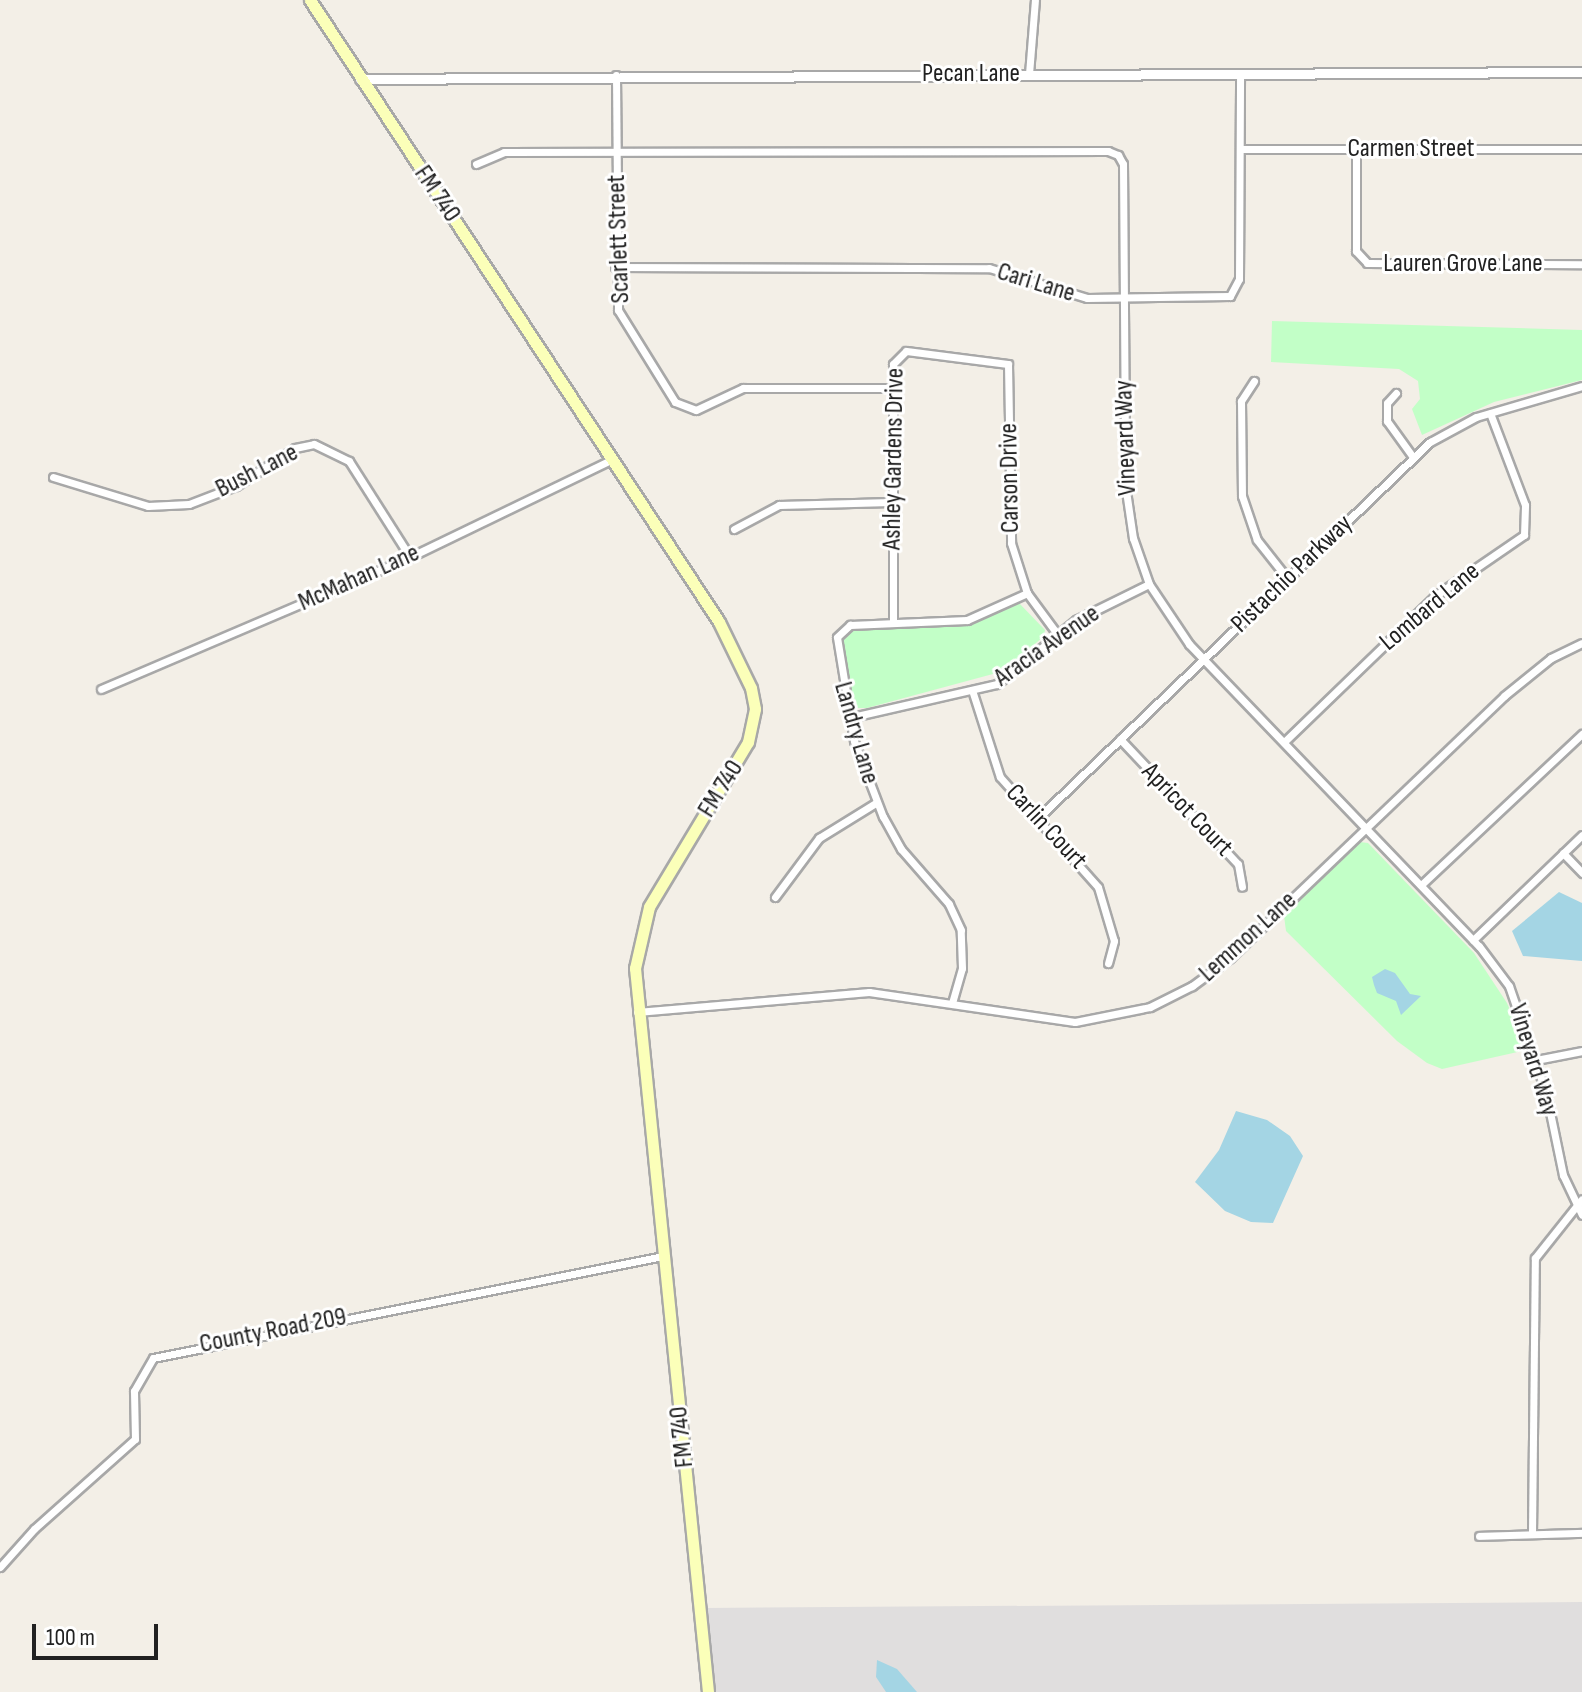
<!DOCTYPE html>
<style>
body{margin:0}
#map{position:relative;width:1582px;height:1692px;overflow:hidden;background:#f3efe7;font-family:"Sofia Sans Condensed",sans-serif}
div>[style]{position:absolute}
.residential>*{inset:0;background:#e0dede}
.park>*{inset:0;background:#c2ffc7}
.water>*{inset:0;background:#a4d5e4}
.roads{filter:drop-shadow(2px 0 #a8a8a8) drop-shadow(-2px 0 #a8a8a8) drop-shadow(0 2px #a8a8a8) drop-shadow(0 -2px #a8a8a8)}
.minor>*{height:7px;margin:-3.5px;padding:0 3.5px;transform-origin:3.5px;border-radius:3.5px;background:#fff}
.tertiary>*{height:9px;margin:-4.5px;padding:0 4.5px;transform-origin:4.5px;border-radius:4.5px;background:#fff}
.secondary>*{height:11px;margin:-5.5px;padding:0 5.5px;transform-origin:5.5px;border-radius:5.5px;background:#fbffb9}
span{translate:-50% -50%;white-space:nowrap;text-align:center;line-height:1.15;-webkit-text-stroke:6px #fff;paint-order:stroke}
.street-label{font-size:26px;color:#212121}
.scale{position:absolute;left:32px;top:1624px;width:126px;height:36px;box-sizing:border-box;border:4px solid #212121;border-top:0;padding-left:10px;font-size:24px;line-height:28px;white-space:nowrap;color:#212121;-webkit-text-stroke:6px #fff;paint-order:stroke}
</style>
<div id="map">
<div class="residential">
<i style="clip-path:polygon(1582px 1602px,1582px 1692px,713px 1692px,707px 1608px)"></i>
</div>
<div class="park">
<i style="clip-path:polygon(1272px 321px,1582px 330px,1582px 380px,1494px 402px,1422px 435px,1412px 409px,1420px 399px,1418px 381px,1399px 369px,1271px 362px)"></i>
<i style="clip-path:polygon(1019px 603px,1045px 630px,1044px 636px,1004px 671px,867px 708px,849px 708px,840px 644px,847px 630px,971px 625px)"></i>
<i style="clip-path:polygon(1360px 842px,1368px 843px,1474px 953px,1507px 1003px,1526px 1046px,1522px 1051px,1442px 1069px,1427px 1063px,1397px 1041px,1286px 931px,1284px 916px)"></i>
</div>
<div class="water">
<i style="clip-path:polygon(1559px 892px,1582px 903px,1582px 961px,1523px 956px,1512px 931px)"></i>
<i style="clip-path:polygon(1385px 969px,1395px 973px,1410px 994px,1421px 996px,1401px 1015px,1396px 1001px,1377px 993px,1374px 985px,1372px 977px)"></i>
<i style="clip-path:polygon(1236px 1111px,1267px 1120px,1290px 1136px,1303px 1156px,1273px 1223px,1251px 1222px,1225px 1211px,1195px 1182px,1219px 1150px)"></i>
<i style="clip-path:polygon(877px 1660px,897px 1669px,917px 1692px,886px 1692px,876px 1677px)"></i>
</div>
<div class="roads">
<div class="minor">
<i style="left:1029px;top:74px;width:74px;rotate:-85.4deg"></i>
<i style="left:616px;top:75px;width:235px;rotate:89.5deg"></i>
<i style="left:618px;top:310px;width:108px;rotate:58.2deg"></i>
<i style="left:675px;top:402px;width:22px;rotate:21deg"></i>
<i style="left:696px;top:410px;width:52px;rotate:-25.1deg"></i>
<i style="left:743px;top:388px;width:150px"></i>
<i style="left:1240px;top:149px;width:342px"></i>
<i style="left:1356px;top:149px;width:102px;rotate:90deg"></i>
<i style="left:1356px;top:251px;width:16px;rotate:47deg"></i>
<i style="left:1367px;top:263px;width:215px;rotate:0.3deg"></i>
<i style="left:476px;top:164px;width:30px;rotate:-23deg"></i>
<i style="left:504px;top:152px;width:604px;rotate:-0.09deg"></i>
<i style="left:1108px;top:151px;width:11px;rotate:22deg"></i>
<i style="left:1118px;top:155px;width:10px;rotate:61deg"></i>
<i style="left:1123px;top:164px;width:320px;rotate:89.6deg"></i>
<i style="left:1125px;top:484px;width:55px;rotate:81.6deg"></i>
<i style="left:1133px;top:538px;width:49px;rotate:70.8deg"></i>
<i style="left:1149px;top:584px;width:72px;rotate:56.3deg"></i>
<i style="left:1189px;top:644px;width:419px;rotate:46.2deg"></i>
<i style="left:1479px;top:946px;width:50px;rotate:53.1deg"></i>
<i style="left:1509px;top:986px;width:113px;rotate:70.9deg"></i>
<i style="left:1546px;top:1093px;width:84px;rotate:78.3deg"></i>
<i style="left:1563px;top:1175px;width:44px;rotate:64.6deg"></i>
<i style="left:615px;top:267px;width:374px;rotate:0.2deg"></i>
<i style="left:989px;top:268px;width:102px;rotate:17deg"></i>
<i style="left:1087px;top:298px;width:143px;rotate:-0.8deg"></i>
<i style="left:1230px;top:296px;width:19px;rotate:-62deg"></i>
<i style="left:1239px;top:279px;width:205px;rotate:-89.7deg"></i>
<i style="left:1254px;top:381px;width:24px;rotate:123deg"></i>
<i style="left:1241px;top:401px;width:95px;rotate:89.4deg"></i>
<i style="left:1242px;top:496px;width:46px;rotate:71.2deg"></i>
<i style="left:1257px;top:540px;width:48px;rotate:51.7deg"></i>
<i style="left:1396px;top:393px;width:13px;rotate:132deg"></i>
<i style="left:1387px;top:403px;width:18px;rotate:90deg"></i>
<i style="left:1387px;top:421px;width:44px;rotate:54.2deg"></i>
<i style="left:53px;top:477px;width:99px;rotate:17deg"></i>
<i style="left:148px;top:506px;width:41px;rotate:-2.8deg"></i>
<i style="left:189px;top:504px;width:50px;rotate:-21deg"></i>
<i style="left:236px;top:486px;width:70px;rotate:-32.8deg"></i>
<i style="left:295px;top:448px;width:19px;rotate:-12deg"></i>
<i style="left:314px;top:444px;width:39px;rotate:26deg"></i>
<i style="left:349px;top:461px;width:114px;rotate:57.6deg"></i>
<i style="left:734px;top:529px;width:51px;rotate:-28.1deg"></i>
<i style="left:779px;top:505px;width:112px;rotate:-1.5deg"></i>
<i style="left:893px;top:622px;width:258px;rotate:-90deg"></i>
<i style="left:893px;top:364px;width:18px;rotate:-45deg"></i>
<i style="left:906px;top:351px;width:103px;rotate:7.3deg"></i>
<i style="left:1008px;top:364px;width:179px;rotate:89deg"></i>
<i style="left:1011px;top:543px;width:52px;rotate:72.3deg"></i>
<i style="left:1027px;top:593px;width:52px;rotate:53.6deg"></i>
<i style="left:101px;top:689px;width:336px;rotate:-23.1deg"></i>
<i style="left:410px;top:557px;width:225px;rotate:-25.8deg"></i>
<i style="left:972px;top:690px;width:91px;rotate:72.2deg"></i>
<i style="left:1000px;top:777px;width:147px;rotate:48.3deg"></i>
<i style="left:1098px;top:887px;width:56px;rotate:73.5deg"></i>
<i style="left:1114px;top:941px;width:23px;rotate:105deg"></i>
<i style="left:848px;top:718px;width:153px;rotate:-12.9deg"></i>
<i style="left:997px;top:684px;width:102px;rotate:-39deg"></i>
<i style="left:1076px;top:620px;width:81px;rotate:-26.3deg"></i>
<i style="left:1120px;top:739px;width:172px;rotate:46.7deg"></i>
<i style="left:1238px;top:864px;width:23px;rotate:80deg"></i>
<i style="left:1284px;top:742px;width:210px;rotate:-44deg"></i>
<i style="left:1435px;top:596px;width:108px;rotate:-34.4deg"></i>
<i style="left:1524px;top:535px;width:30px;rotate:-88deg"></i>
<i style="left:1525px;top:505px;width:98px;rotate:-110.8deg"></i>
<i style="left:1037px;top:819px;width:545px;rotate:-43.81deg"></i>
<i style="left:1430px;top:442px;width:52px;rotate:-28.5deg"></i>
<i style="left:1476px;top:417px;width:110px;rotate:-16.3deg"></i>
<i style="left:1563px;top:853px;width:28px;rotate:46deg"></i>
<i style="left:1421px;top:885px;width:221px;rotate:-43.2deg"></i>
<i style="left:775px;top:897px;width:74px;rotate:-53.3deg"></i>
<i style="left:819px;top:838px;width:68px;rotate:-31.8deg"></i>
<i style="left:1473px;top:940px;width:151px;rotate:-43.9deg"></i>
<i style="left:952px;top:1003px;width:36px;rotate:-74deg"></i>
<i style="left:962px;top:968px;width:38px;rotate:-92deg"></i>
<i style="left:961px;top:930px;width:29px;rotate:-115deg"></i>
<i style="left:949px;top:904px;width:73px;rotate:-131.1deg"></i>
<i style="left:901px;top:849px;width:37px;rotate:-119deg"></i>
<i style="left:883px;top:817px;width:81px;rotate:-110.9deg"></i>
<i style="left:854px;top:741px;width:105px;rotate:-99.3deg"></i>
<i style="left:837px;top:637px;width:18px;rotate:-43deg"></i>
<i style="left:850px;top:625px;width:117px;rotate:-2.4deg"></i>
<i style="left:967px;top:620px;width:66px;rotate:-24.2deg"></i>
<i style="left:637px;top:1012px;width:233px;rotate:-4.9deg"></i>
<i style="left:869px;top:992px;width:208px;rotate:8.3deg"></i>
<i style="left:1075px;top:1022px;width:76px;rotate:-11.3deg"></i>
<i style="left:1150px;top:1007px;width:47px;rotate:-26.6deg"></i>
<i style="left:1192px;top:986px;width:47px;rotate:-36.4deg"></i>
<i style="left:1230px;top:958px;width:379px;rotate:-43.7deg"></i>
<i style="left:1504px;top:696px;width:60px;rotate:-39deg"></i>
<i style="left:1551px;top:658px;width:34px;rotate:-26deg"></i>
<i style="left:1536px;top:1060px;width:47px;rotate:-11.1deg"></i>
<i style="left:1532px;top:1533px;width:275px;rotate:-89.4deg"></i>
<i style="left:1535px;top:1258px;width:75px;rotate:-51.5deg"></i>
<i style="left:1479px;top:1536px;width:103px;rotate:-1.7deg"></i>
<i style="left:0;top:1567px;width:51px;rotate:-48.2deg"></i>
<i style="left:34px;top:1529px;width:135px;rotate:-41.7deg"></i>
<i style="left:135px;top:1439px;width:48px;rotate:-91.2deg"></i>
<i style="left:134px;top:1391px;width:38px;rotate:-60deg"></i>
<i style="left:153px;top:1358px;width:520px;rotate:-11.31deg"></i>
</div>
<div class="tertiary">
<i style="left:360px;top:79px;width:1222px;rotate:-0.33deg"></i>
</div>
<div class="secondary">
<i style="left:310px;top:0;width:744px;rotate:56.67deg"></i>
<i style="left:719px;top:622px;width:73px;rotate:64.1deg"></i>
<i style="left:751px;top:688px;width:21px;rotate:79deg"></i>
<i style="left:755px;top:709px;width:34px;rotate:102deg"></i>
<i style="left:748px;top:742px;width:192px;rotate:121deg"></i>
<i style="left:649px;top:907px;width:63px;rotate:102.9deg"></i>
<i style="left:635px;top:968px;width:728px;rotate:84.24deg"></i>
</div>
</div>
<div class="street-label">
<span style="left:971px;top:74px">Pecan Lane</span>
<span style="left:1411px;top:149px">Carmen Street</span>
<span style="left:437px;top:194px;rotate:56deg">FM 740</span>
<span style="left:619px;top:239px;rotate:-92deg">Scarlett Street</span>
<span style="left:1463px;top:264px">Lauren Grove Lane</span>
<span style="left:1036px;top:283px;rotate:17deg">Cari Lane</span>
<span style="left:1126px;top:438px;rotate:-92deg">Vineyard Way</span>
<span style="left:894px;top:459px;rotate:-89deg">Ashley Gardens Drive</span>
<span style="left:257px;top:471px;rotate:-27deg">Bush Lane</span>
<span style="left:1010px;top:478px;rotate:-91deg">Carson Drive</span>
<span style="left:1292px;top:574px;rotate:-44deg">Pistachio Parkway</span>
<span style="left:359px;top:578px;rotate:-24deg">McMahan Lane</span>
<span style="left:1430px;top:607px;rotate:-40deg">Lombard Lane</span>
<span style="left:1047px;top:646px;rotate:-35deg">Aracia Avenue</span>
<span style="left:856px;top:733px;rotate:74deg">Landry Lane</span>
<span style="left:721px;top:789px;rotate:-58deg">FM 740</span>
<span style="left:1187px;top:810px;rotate:46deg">Apricot Court</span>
<span style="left:1046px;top:827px;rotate:47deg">Carlin Court</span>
<span style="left:1248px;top:937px;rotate:-42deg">Lemmon Lane</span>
<span style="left:1533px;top:1060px;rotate:73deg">Vineyard Way</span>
<span style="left:273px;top:1331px;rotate:-11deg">County Road 209</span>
<span style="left:682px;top:1437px;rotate:-96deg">FM 740</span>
</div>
<div class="scale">100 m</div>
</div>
